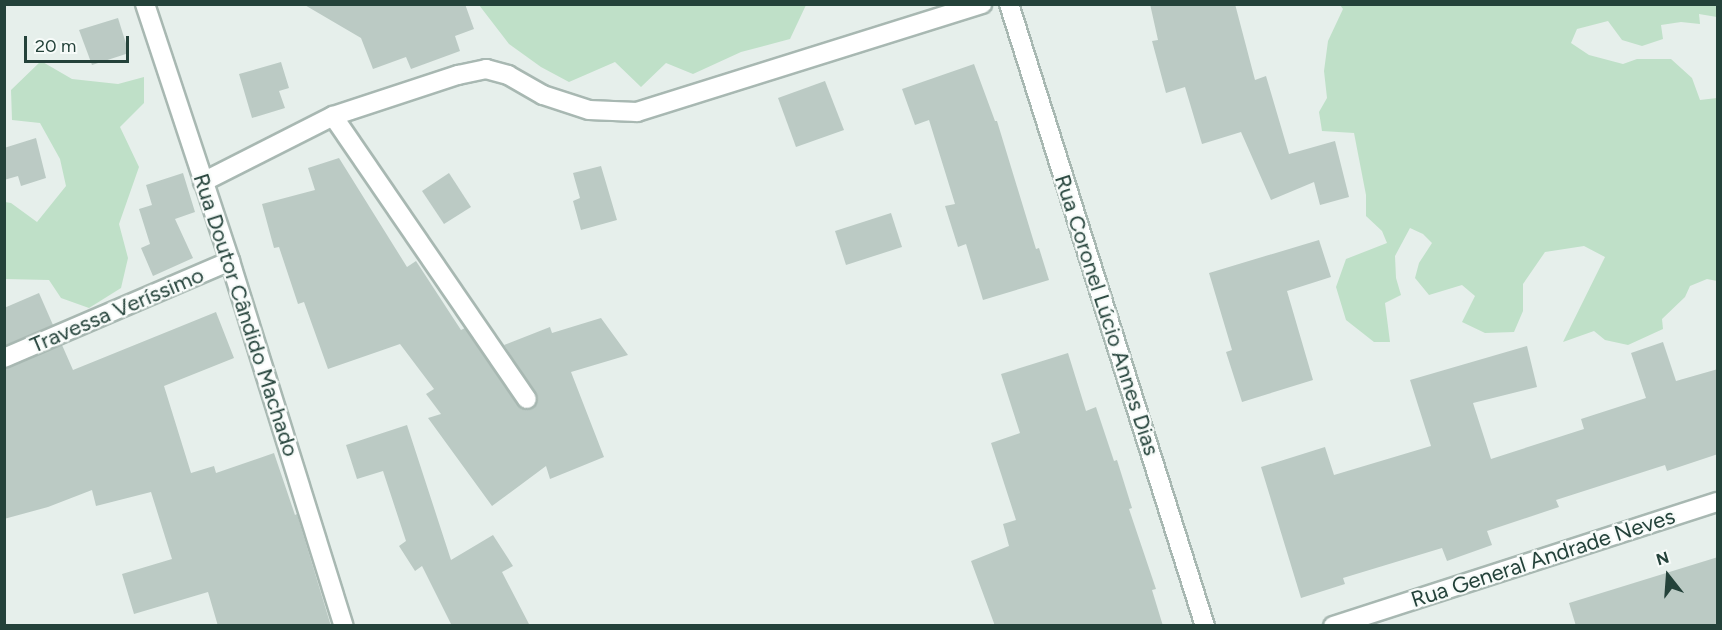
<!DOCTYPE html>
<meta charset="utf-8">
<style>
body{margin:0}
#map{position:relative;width:1722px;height:630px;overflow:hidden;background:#e6efeb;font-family:Figtree,sans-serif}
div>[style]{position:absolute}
.green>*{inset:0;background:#bfe0c8}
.building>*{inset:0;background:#bbcac4}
.roads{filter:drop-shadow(2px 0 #a8b8b2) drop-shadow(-2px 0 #a8b8b2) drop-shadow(0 2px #a8b8b2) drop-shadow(0 -2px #a8b8b2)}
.minor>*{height:18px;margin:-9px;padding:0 9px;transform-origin:9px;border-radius:9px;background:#fff}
span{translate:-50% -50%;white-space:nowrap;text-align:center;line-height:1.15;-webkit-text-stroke:4.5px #f7fbf9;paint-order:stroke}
.street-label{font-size:22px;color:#24423a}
.frame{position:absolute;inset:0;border:6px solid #24423a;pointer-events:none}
.north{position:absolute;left:1638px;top:546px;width:60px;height:60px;-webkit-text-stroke:4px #f7fbf9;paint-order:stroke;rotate:343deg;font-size:16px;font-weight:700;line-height:24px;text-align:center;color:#24423a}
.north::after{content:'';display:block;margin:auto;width:21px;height:27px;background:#24423a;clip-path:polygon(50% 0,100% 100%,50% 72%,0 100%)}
.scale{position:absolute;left:24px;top:36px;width:105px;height:27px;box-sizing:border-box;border:3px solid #24423a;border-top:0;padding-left:8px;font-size:18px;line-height:21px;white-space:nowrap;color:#24423a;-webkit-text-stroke:4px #f7fbf9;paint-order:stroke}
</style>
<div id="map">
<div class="green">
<i style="clip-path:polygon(479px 5px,806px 5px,790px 39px,741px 52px,693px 74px,666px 63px,641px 87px,615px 62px,569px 82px,541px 67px,509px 44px)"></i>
<i style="clip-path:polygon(1340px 5px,1717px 5px,1717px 17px,1699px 14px,1700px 24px,1681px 22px,1661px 25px,1663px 39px,1642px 46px,1622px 40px,1608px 21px,1577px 29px,1571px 43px,1589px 55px,1623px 64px,1637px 59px,1671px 59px,1692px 78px,1700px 100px,1717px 98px,1717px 281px,1707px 279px,1690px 286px,1685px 297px,1662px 319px,1663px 329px,1628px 345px,1605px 340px,1594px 331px,1563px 342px,1605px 257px,1584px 246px,1545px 252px,1523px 284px,1523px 311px,1514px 332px,1485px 333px,1462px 322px,1475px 296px,1462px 285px,1429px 295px,1415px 278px,1419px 263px,1432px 243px,1423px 234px,1410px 228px,1395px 256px,1396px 278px,1401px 295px,1385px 303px,1390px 342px,1374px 342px,1346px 320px,1336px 287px,1346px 259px,1387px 243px,1382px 231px,1366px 216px,1366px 195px,1354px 133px,1322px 131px,1319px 112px,1327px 98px,1324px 71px,1328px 41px,1343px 9px)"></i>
<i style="clip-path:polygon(41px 61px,72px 79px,118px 84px,144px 77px,144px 103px,120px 127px,139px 167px,119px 224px,128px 258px,121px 288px,89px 308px,61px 298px,49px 280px,5px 279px,5px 202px,11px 203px,37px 222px,66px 186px,60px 159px,40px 123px,12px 120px,11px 90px)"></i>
</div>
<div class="building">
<i style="clip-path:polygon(303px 4px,465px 4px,474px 29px,455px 36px,460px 51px,411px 69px,406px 57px,373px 69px,361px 38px)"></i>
<i style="clip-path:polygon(1150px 4px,1235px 4px,1255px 80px,1266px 76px,1289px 154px,1335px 141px,1349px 197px,1320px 205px,1314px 182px,1271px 200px,1241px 132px,1202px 144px,1185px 87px,1166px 93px,1152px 41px,1158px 40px)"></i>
<i style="clip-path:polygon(118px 18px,129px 53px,92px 65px,79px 30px)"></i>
<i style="clip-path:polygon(281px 62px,289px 88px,279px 91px,285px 108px,252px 118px,239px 74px)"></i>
<i style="clip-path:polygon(974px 64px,995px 121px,997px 121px,1036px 249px,1039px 248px,1049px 280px,983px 300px,966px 244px,958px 247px,945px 206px,955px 204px,929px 120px,915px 125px,902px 89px)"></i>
<i style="clip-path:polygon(825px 81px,844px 130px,796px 147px,778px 98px)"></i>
<i style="clip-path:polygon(36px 138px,46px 178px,21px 186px,18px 176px,4px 180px,4px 148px)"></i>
<i style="clip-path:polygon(339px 158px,407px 267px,416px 261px,461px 330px,465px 328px,522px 409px,534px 408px,538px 398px,504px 345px,550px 327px,552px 333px,601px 318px,628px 355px,571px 372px,604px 457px,550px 479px,546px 466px,492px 506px,428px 418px,441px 414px,426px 394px,434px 389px,400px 344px,328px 369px,304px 302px,298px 304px,279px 247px,274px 248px,262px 204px,315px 190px,308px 168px)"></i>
<i style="clip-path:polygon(601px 166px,617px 220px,581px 230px,573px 201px,580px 198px,573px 173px)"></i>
<i style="clip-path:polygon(183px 173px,195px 212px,175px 219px,193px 258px,153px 276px,141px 248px,150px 244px,139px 209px,152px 205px,146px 185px)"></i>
<i style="clip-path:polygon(449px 173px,471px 207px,444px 224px,422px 191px)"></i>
<i style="clip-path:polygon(891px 213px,902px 247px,846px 265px,835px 231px)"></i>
<i style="clip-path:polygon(1319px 240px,1331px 277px,1287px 291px,1313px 380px,1242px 402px,1226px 352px,1232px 350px,1209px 273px)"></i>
<i style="clip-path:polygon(39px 293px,53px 325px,4px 346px,4px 308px)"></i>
<i style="clip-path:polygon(216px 312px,234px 358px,164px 386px,191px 473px,214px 466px,216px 473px,274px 453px,295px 515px,297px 514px,331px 626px,218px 626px,208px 592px,134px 614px,122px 574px,172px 559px,151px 492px,96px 506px,92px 490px,48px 507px,4px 519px,4px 369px,62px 345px,73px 370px)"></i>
<i style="clip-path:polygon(1663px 342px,1676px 381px,1718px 369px,1718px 454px,1667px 471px,1665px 465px,1556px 500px,1559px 507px,1487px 531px,1492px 545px,1447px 561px,1442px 548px,1343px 578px,1345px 584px,1301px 598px,1261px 467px,1325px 447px,1334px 475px,1431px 446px,1410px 380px,1527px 346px,1537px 387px,1473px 403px,1491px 459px,1584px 429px,1581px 419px,1646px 398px,1631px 353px)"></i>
<i style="clip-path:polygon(1068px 353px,1086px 411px,1096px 407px,1114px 461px,1117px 460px,1132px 508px,1129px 509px,1156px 589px,1152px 590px,1163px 626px,995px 626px,971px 561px,1009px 546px,1003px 524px,1016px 520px,991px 443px,1020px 433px,1001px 374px)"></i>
<i style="clip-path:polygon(407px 425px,451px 560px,493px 535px,513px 566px,502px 572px,530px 626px,452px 626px,422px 566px,415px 571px,399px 546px,406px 541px,383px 471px,357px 479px,346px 445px)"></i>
<i style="clip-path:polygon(1718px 557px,1718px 626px,1576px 626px,1569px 603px)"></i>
</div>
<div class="roads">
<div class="minor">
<i style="left:145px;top:4px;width:271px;rotate:71.7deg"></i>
<i style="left:230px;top:261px;width:382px;rotate:72.7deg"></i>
<i style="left:1009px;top:4px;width:652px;rotate:72.51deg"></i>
<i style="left:333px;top:116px;width:343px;rotate:55.6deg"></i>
<i style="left:203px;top:182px;width:146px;rotate:-26.9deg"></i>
<i style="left:333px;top:116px;width:132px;rotate:-18.2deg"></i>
<i style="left:458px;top:75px;width:29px;rotate:-12deg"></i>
<i style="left:486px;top:69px;width:23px;rotate:15deg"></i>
<i style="left:508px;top:75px;width:40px;rotate:29.7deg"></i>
<i style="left:543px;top:95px;width:48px;rotate:18.1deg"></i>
<i style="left:589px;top:110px;width:48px;rotate:2.4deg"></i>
<i style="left:637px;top:112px;width:362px;rotate:-17.4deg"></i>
<i style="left:4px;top:358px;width:246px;rotate:-23.2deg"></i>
<i style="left:1333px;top:626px;width:404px;rotate:-17.9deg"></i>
</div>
</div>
<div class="street-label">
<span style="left:117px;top:310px;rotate:-23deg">Travessa Veríssimo</span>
<span style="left:246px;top:315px;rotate:72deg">Rua Doutor Cândido Machado</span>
<span style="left:1107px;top:315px;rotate:72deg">Rua Coronel Lúcio Annes Dias</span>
<span style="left:1543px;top:558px;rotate:-18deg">Rua General Andrade Neves</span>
</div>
<div class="frame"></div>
<div class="north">N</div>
<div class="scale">20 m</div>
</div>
